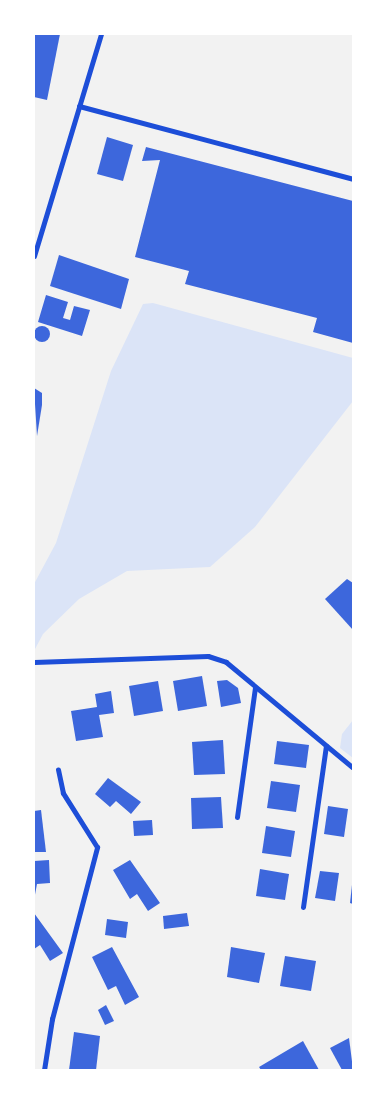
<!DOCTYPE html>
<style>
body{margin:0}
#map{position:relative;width:387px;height:1104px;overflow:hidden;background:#f2f2f2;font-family:Poppins,sans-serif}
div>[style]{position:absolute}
.green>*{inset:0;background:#dbe4f7}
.building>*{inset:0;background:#3d67dc}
.round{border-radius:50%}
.minor>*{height:5px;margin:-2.5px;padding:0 2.5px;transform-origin:2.5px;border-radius:2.5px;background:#1d4ed8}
span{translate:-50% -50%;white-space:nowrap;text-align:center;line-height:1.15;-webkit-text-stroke:4.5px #fff;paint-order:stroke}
.frame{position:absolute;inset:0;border:35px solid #fff;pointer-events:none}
</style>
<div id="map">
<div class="green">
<i style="clip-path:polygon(153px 303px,353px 358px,353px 401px,255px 527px,210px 567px,127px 571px,79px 599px,43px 634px,34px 651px,34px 584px,56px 543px,111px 371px,143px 304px)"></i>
<i style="clip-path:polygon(353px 720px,353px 758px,340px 748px,342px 734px)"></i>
</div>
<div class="building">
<i style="clip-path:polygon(34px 34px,60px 34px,47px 100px,34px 97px)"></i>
<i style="clip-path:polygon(107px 137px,133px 145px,123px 181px,97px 174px)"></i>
<i style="clip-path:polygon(146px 147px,353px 201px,353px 343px,313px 332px,317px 318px,185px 284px,189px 271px,135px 257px,160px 160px,142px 161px)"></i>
<i style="clip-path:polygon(59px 255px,129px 279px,121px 309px,50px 286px)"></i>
<i style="clip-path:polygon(46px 295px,68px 302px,63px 318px,70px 320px,74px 306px,90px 310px,82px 336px,38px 322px)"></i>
<i class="round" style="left:34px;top:326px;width:16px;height:16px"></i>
<i style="clip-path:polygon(34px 388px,42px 393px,42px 405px,37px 436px)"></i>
<i style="clip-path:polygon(347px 579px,353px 583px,353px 630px,325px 599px)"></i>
<i style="clip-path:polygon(202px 676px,207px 706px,178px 711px,173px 681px)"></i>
<i style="clip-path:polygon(227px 680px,238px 688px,241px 703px,221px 707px,217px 681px)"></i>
<i style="clip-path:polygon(158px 681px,163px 711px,134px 716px,129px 686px)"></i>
<i style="clip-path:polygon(111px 691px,114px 713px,99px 715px,103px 737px,76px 741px,71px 711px,97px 707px,95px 694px)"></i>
<i style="clip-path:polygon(223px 740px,225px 774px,194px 775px,192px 742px)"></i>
<i style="clip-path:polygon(277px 741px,309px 745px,306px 768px,274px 764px)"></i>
<i style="clip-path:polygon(108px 778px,141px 802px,131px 814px,116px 801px,110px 807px,95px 794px)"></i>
<i style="clip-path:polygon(271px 781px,300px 785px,296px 812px,267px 808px)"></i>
<i style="clip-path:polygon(221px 797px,223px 828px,192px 829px,191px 798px)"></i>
<i style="clip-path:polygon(328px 806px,348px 809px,344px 837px,324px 834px)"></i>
<i style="clip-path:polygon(41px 810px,46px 852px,34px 852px,34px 811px)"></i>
<i style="clip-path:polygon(152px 820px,153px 835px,134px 836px,133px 821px)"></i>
<i style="clip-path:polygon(266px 826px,295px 831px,291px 857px,262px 853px)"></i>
<i style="clip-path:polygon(49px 860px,50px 883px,37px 884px,34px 900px,34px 861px)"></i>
<i style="clip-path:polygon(130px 860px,160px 903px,148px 911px,137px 894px,130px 899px,113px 870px)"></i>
<i style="clip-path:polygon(260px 869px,289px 874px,285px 900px,256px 896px)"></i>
<i style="clip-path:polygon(320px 871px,339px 873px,335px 901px,315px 898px)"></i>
<i style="clip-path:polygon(352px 885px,353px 885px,353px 904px,350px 903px)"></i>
<i style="clip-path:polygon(34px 913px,63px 953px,50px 961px,40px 945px,34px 949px)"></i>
<i style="clip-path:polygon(187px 913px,189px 926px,164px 929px,163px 916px)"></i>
<i style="clip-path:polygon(107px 919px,128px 922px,126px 938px,105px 935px)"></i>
<i style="clip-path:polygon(112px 947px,139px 997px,125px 1005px,116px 986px,108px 990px,92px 957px)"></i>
<i style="clip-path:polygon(231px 947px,265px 953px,259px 983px,227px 977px)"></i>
<i style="clip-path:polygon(285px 956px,316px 961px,311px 991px,280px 986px)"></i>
<i style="clip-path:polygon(106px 1005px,114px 1021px,105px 1025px,98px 1010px)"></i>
<i style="clip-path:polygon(74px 1032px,100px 1036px,96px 1070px,69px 1070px)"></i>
<i style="clip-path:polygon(349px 1038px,353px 1069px,342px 1070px,330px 1048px)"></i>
<i style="clip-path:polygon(303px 1041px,319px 1070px,261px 1070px,259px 1067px)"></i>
</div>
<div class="minor">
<i style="left:79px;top:106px;width:284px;rotate:14.9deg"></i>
<i style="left:34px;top:256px;width:232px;rotate:-73.2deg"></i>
<i style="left:34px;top:662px;width:174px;rotate:-2deg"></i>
<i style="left:208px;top:656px;width:19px;rotate:18deg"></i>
<i style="left:226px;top:662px;width:165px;rotate:39.8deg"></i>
<i style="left:237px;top:817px;width:131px;rotate:-82.1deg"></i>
<i style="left:303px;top:907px;width:163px;rotate:-81.9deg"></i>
<i style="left:44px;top:1070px;width:52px;rotate:-81.1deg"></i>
<i style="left:52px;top:1019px;width:178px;rotate:-75.3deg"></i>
<i style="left:97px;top:847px;width:64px;rotate:-122.2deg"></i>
<i style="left:63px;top:793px;width:24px;rotate:-102deg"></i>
</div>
<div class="frame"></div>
</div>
